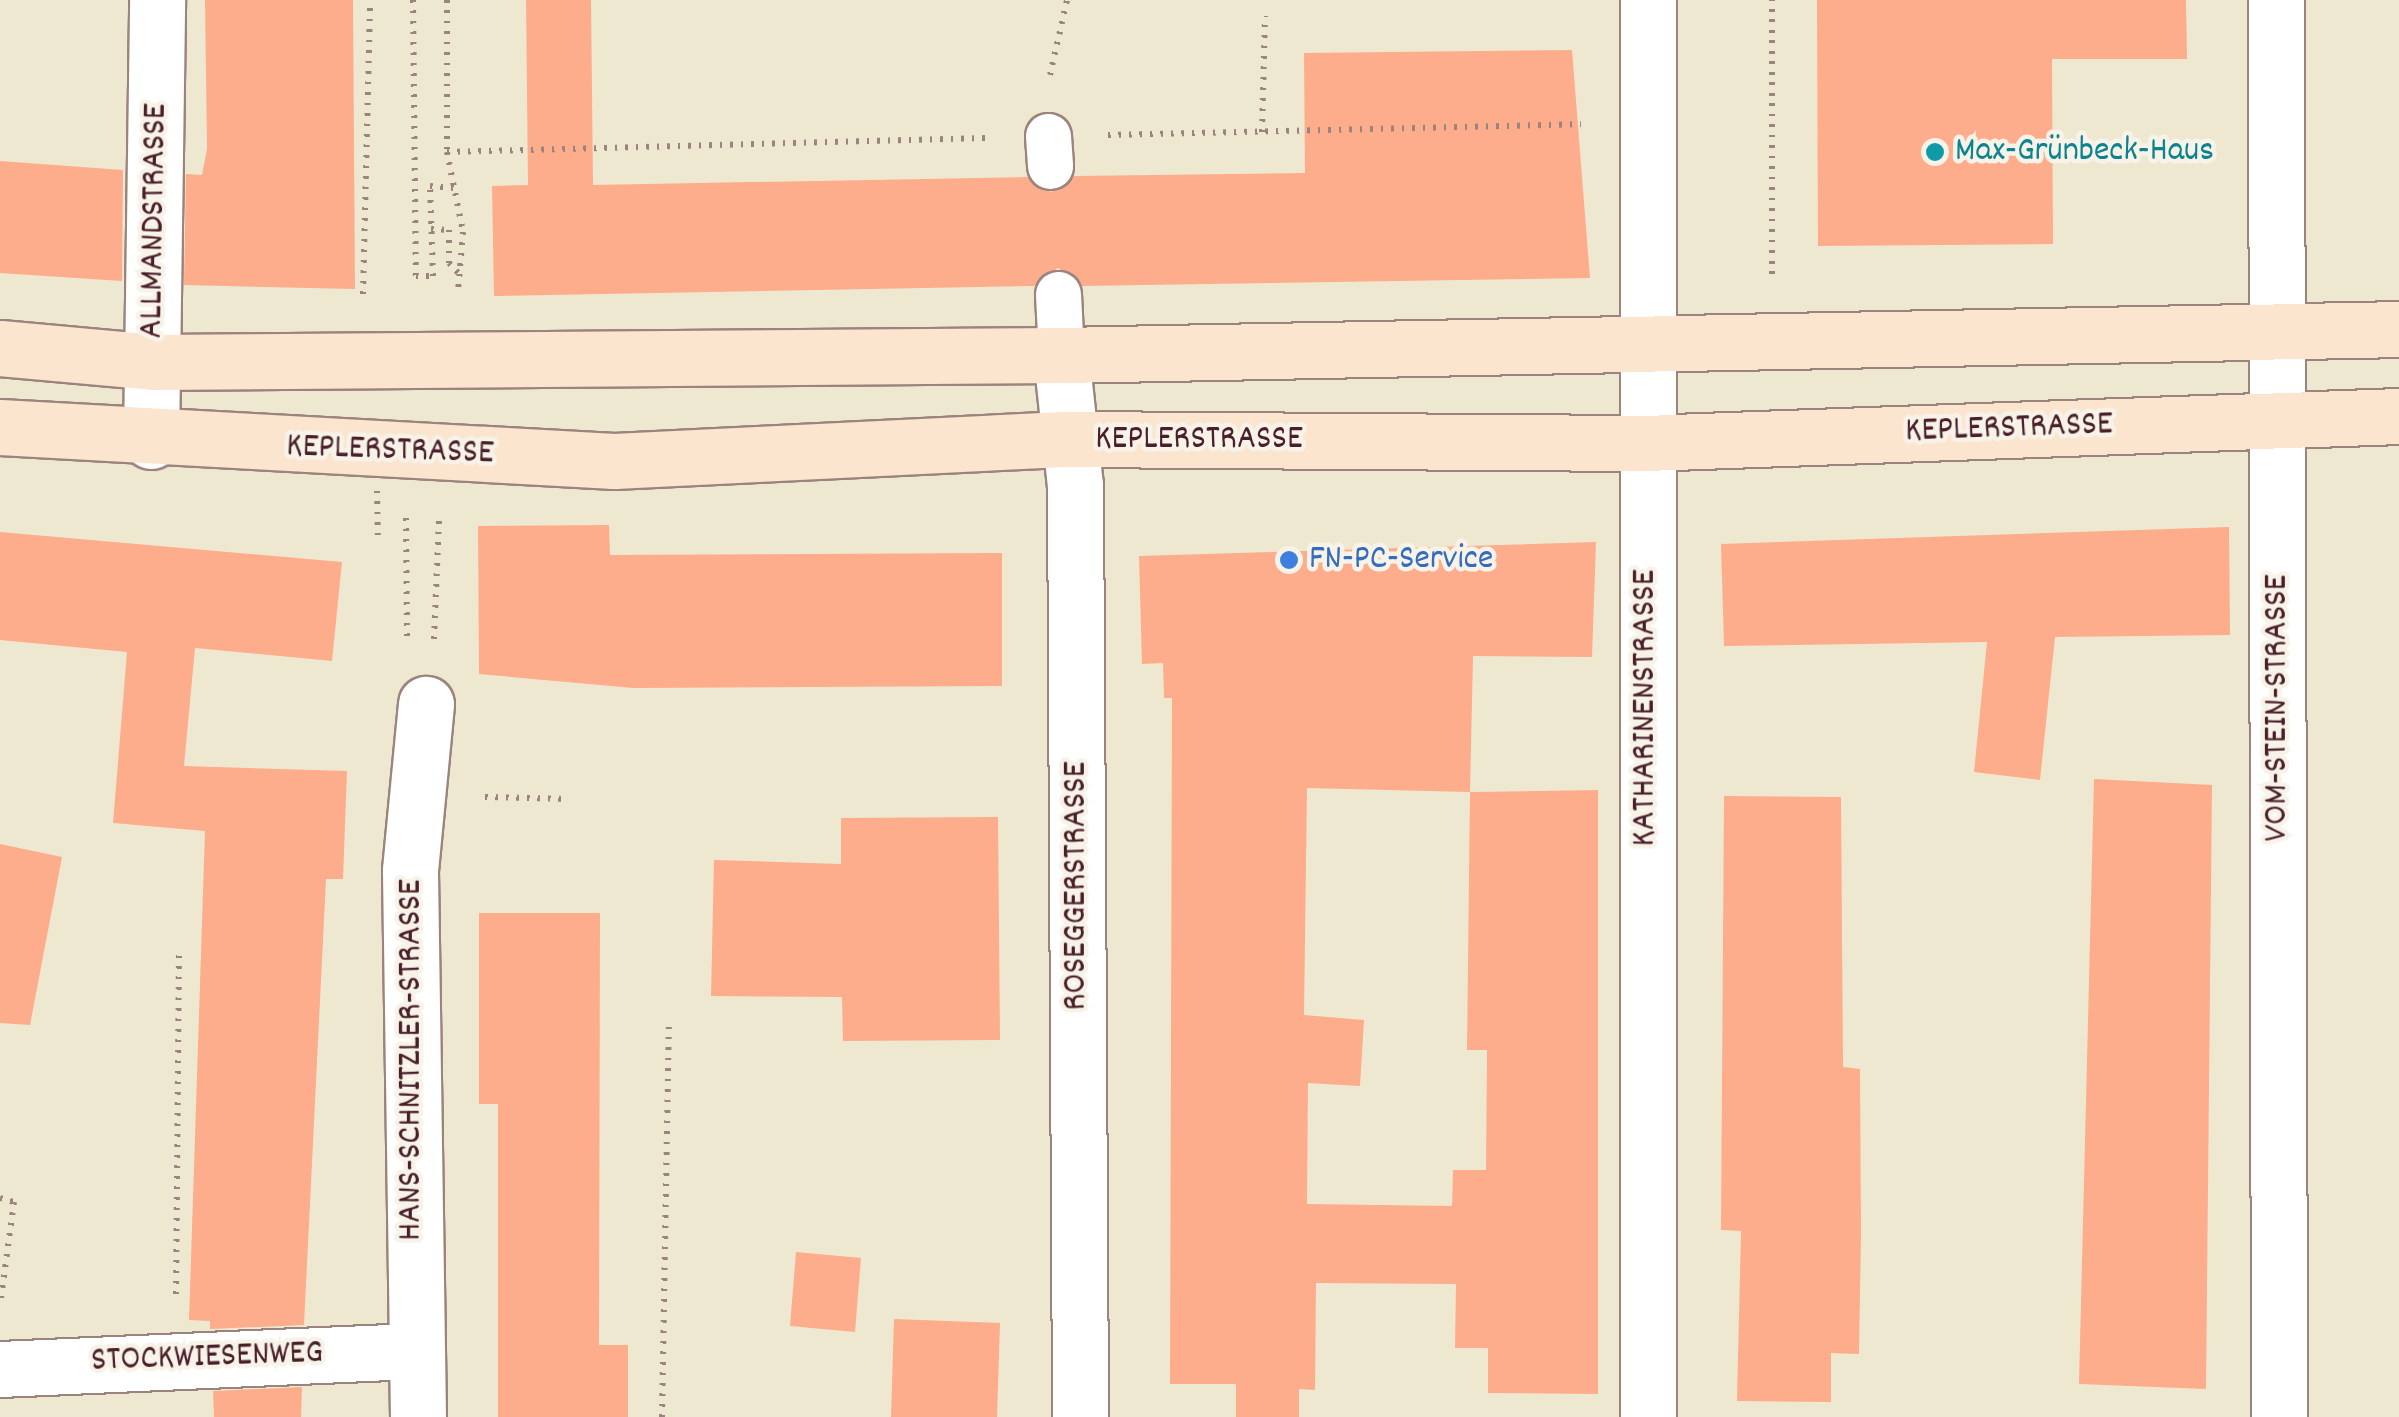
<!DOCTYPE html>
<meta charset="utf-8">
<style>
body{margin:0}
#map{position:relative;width:2399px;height:1417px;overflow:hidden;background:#efe8d0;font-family:Dekko,sans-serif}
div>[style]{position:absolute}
.building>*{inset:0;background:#fdac8c}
.path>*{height:6px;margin-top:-3px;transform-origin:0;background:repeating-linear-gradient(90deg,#9c847e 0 2.5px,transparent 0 10.5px)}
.roads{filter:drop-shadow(2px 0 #9c847e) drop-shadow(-2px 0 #9c847e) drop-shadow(0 2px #9c847e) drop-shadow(0 -2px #9c847e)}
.lane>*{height:45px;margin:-22.5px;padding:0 22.5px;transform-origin:22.5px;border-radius:22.5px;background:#fff}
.street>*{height:55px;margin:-27.5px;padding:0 27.5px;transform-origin:27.5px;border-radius:27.5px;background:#fff}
.secondary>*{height:55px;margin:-27.5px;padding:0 27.5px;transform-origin:27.5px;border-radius:27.5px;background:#fce5cf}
.path-bridge>*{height:6px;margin-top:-3px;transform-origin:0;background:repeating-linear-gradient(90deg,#9c847e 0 2.5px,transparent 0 10.5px)}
.dots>*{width:28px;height:28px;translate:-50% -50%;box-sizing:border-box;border:5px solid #f7f3e8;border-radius:50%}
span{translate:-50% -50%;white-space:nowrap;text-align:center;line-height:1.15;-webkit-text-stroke:9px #f7f3e8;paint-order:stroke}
.culture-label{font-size:35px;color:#0d838f}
.left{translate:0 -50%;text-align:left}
.street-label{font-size:35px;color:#4a1f2b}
.shop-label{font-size:35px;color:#366cbe}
</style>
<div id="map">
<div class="building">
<i style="clip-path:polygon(205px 0,353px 0,355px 289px,184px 285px,186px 174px,202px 175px,207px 149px)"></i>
<i style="clip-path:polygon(526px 0,591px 0,593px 185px,1027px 177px,1051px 192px,1074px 176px,1305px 173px,1304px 53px,1572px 50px,1590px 278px,1082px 286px,1058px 268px,1034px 286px,494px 296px,492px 186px,528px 185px)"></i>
<i style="clip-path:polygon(1817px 0,2186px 0,2187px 59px,2052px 59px,2053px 244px,1818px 246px)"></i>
<i style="clip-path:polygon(0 161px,123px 170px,122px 281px,0 273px)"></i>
<i style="clip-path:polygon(609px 525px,610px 555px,1002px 553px,1002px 686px,633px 688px,479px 674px,478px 526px)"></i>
<i style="clip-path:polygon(2229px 527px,2230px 635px,2055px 637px,2040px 780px,1974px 772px,1987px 642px,1724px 646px,1721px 544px)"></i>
<i style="clip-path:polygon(0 532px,342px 562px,332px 661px,195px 648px,184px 766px,347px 771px,343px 879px,326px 879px,304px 1325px,210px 1329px,210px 1321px,189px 1320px,205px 831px,113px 823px,127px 652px,0 640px)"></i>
<i style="clip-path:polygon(evenodd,1596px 542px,1592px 657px,1473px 656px,1470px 792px,1598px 790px,1598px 1394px,1488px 1393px,1488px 1348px,1455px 1348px,1456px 1284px,1316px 1283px,1315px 1390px,1299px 1389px,1299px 1417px,1236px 1417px,1236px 1384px,1170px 1384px,1172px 698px,1164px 698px,1163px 663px,1142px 664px,1139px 556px,1596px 542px,1307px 788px,1470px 792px,1467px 1050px,1487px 1050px,1486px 1170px,1453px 1170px,1452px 1206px,1307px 1204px,1308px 1083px,1360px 1086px,1364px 1020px,1304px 1015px,1307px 788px)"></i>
<i style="clip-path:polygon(2094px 779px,2212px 785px,2206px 1389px,2079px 1384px)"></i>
<i style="clip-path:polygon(1724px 796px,1841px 797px,1843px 1067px,1860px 1069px,1861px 1234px,1859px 1354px,1831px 1353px,1831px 1402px,1737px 1401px,1741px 1231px,1721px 1230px)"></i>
<i style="clip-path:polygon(998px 817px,1000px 1040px,843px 1041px,842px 997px,711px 996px,714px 860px,841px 864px,841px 818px)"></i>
<i style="clip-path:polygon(0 844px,62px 857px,30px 1025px,0 1023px)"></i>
<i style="clip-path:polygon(479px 913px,600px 913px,599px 1345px,628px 1345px,628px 1417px,498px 1417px,498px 1104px,479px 1104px)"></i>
<i style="clip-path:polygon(796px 1252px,861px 1258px,855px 1332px,790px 1326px)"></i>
<i style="clip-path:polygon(894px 1319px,1000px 1323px,997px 1417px,891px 1417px)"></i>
<i style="clip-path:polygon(302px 1387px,301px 1417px,214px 1417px,213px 1391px)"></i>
</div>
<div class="path">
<i style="left:413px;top:0;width:276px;rotate:89.4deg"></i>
<i style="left:416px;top:276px;width:17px"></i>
<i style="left:433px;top:276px;width:90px;rotate:-91.9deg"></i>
<i style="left:430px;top:186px;width:24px;rotate:5deg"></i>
<i style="left:447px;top:0;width:152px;rotate:90deg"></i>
<i style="left:447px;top:152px;width:82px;rotate:78.7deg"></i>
<i style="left:463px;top:232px;width:60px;rotate:94.8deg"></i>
<i style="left:1050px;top:75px;width:77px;rotate:-77.2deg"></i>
<i style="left:1262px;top:132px;width:116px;rotate:-88.5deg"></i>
<i style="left:1108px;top:135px;width:473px;rotate:-1.3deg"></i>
<i style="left:447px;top:152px;width:539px;rotate:-1.49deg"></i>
<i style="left:431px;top:229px;width:18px;rotate:3deg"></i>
<i style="left:449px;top:230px;width:33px;rotate:90deg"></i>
<i style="left:449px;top:263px;width:16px;rotate:47deg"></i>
<i style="left:1772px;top:274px;width:274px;rotate:-90deg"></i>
<i style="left:363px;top:294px;width:294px;rotate:-88.6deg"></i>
<i style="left:406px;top:518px;width:119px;rotate:89.5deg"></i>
<i style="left:434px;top:639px;width:121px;rotate:-87.6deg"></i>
<i style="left:485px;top:797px;width:84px;rotate:1.4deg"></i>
<i style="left:0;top:1198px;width:15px;rotate:16deg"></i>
<i style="left:14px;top:1202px;width:104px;rotate:97.7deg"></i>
<i style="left:176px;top:1294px;width:344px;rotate:-89.5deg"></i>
<i style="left:662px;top:1417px;width:390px;rotate:-89deg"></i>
</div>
<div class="roads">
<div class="lane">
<i style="left:1048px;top:136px;width:30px;rotate:86deg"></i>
<i style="left:1058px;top:294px;width:61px;rotate:87.2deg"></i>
</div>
<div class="street">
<i style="left:1648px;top:0;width:1417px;rotate:90deg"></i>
<i style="left:2276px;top:0;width:1417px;rotate:89.88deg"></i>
<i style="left:1061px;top:355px;width:131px;rotate:83.9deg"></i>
<i style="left:1075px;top:485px;width:932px;rotate:89.69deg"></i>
<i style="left:151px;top:441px;width:441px;rotate:-89.2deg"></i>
<i style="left:0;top:1369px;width:415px;rotate:-2.5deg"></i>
<i style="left:418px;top:1417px;width:547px;rotate:-90.84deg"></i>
<i style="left:410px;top:870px;width:167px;rotate:-84.5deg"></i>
</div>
<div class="secondary">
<i style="left:0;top:348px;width:154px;rotate:5.2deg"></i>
<i style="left:153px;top:362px;width:908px;rotate:-0.44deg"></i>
<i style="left:1061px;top:355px;width:1338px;rotate:-1.11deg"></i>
<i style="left:0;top:427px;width:615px;rotate:3.17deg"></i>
<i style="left:614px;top:461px;width:454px;rotate:-2.8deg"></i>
<i style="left:1067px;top:439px;width:578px;rotate:0.4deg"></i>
<i style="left:1645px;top:443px;width:754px;rotate:-2.05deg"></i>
</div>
</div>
<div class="path-bridge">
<i style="left:377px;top:491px;width:51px;rotate:88.9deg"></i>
</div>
<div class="dots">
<i style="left:1935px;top:152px;background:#0f9aa8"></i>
<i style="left:1289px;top:560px;background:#3f7fe0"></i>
</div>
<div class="culture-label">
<span class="left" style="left:1955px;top:152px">Max-Grünbeck-Haus</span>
</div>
<div class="street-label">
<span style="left:155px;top:221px;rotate:-89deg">ALLMANDSTRASSE</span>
<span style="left:2009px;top:429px;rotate:-2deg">KEPLERSTRASSE</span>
<span style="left:1199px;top:440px">KEPLERSTRASSE</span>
<span style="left:390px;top:451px;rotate:2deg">KEPLERSTRASSE</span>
<span style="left:1646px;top:708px;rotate:-90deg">KATHARINENSTRASSE</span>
<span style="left:2278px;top:708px;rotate:-90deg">VOM-STEIN-STRASSE</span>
<span style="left:1077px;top:886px;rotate:-90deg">ROSEGGERSTRASSE</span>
<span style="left:412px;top:1060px;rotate:-90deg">HANS-SCHNITZLER-STRASSE</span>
<span style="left:207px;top:1358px;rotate:-2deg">STOCKWIESENWEG</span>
</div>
<div class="shop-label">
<span class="left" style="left:1309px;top:560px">FN-PC-Service</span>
</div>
</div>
